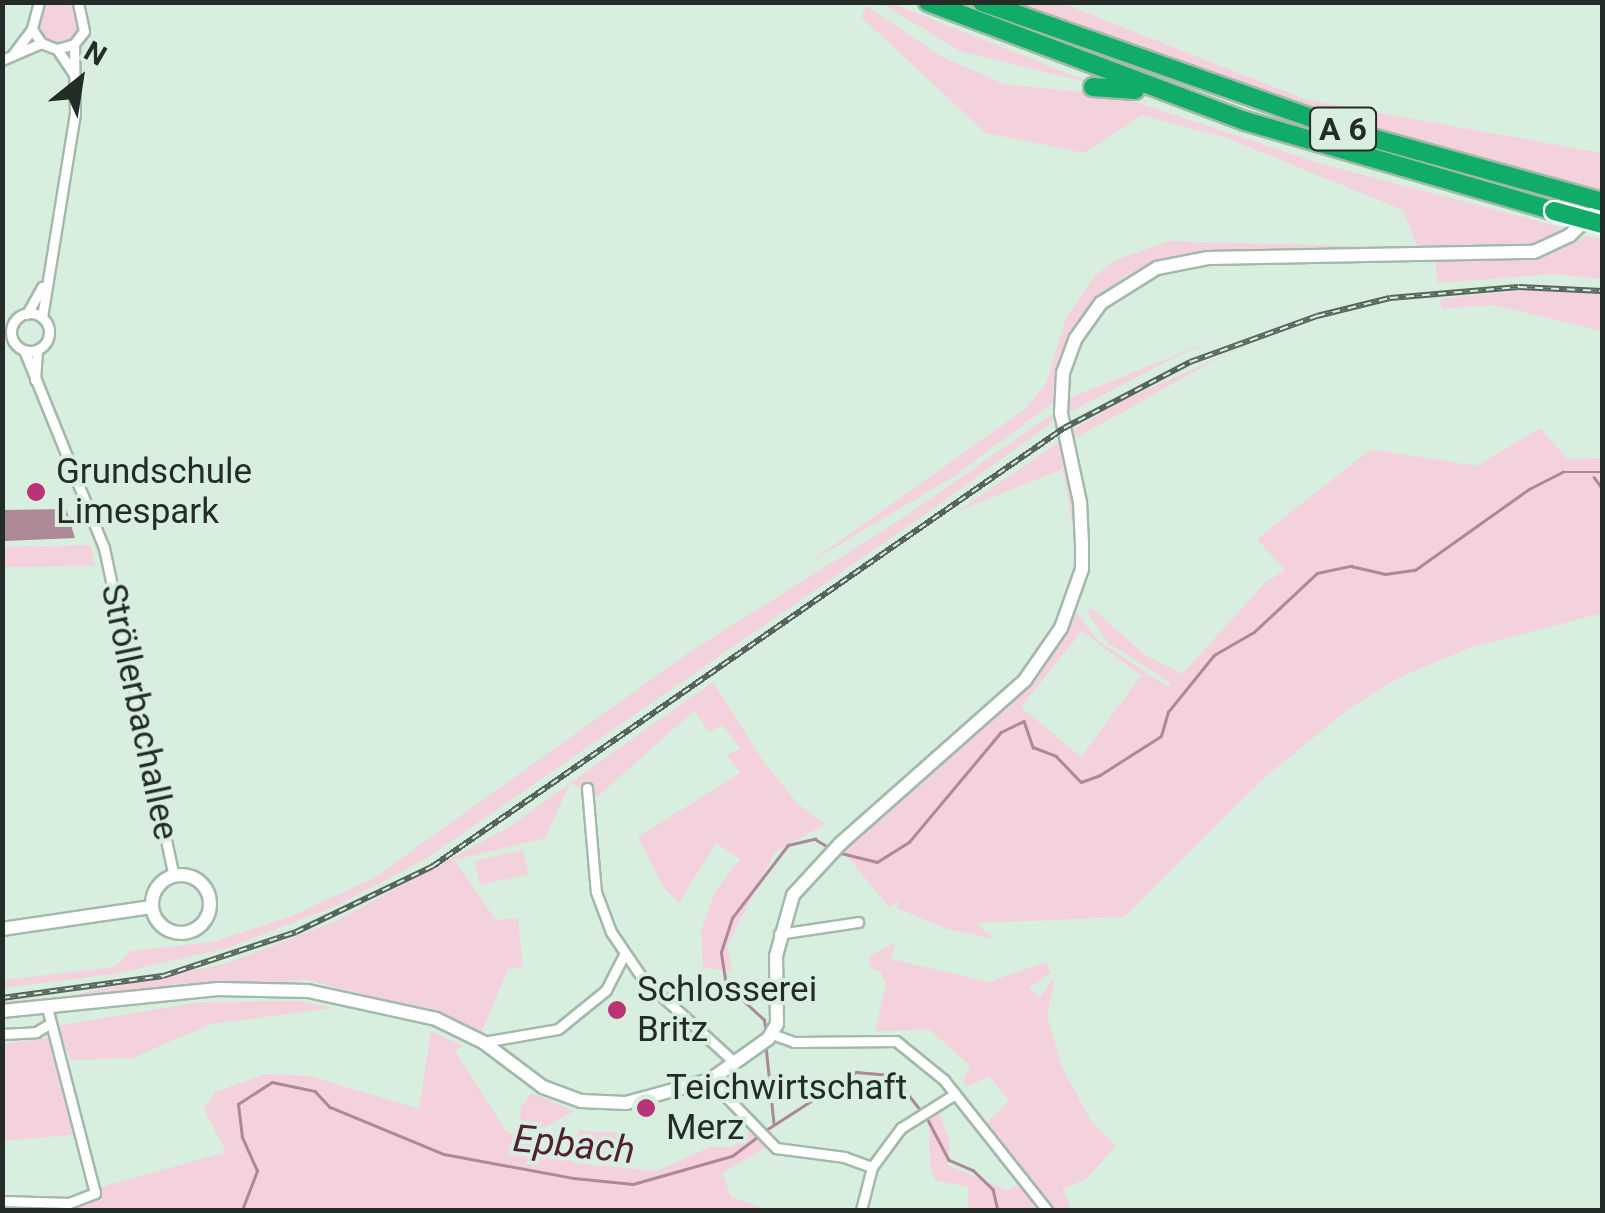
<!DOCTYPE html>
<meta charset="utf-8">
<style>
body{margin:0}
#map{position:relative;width:1605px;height:1213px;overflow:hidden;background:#d8efe0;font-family:Roboto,sans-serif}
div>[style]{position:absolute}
.green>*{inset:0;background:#f3d1dd}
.round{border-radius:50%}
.water>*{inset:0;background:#ad8896}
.stream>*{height:2.5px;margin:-1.25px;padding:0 1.25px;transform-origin:1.25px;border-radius:1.25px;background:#ad8896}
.roads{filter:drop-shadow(2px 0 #a3b9aa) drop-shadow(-2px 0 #a3b9aa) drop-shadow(0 2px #a3b9aa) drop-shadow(0 -2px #a3b9aa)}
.street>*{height:9px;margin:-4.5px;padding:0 4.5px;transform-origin:4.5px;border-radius:4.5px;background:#fff}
.street>.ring{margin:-4.5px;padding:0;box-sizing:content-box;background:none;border:9px solid #fff;border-radius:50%}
.secondary>*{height:12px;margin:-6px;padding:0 6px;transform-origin:6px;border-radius:6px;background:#fff}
.secondary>.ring{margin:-6px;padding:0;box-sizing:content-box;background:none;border:12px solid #fff;border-radius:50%}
.highway>*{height:18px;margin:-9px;padding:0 9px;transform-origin:9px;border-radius:9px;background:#11ad68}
.rail>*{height:6px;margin-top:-3px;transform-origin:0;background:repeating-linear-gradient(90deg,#d8efe0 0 8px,#57645b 0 16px);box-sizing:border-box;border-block:2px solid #57645b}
.bridges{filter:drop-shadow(2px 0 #fff) drop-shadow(-2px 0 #fff) drop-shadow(0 2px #fff) drop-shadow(0 -2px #fff)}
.highway-bridge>*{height:18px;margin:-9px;padding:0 9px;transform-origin:9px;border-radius:9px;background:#11ad68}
.dots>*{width:28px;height:28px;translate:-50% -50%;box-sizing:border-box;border:5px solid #d8efe0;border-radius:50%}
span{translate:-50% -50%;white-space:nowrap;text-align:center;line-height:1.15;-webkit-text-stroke:8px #d8efe0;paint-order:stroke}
.shield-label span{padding:2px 8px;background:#d8efe0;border:2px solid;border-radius:8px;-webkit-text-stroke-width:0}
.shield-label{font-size:32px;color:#232c26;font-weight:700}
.poi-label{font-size:35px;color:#232c26}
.left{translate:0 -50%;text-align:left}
.street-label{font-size:35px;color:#232c26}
.water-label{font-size:38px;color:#511f36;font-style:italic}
.frame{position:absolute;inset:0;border:5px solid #232c26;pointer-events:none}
.north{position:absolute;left:30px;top:30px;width:100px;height:100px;-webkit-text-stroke:8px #d8efe0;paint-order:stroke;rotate:30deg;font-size:28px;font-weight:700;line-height:40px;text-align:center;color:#232c26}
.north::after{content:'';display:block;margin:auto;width:35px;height:45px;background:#232c26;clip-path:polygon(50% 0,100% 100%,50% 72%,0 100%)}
</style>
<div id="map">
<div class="green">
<i class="round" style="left:38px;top:2px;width:40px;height:40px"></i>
<i style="clip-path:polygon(881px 3px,891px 3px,1095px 84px,962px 52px)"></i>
<i style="clip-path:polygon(1015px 3px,1062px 3px,1307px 100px,1602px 153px,1602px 192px,1389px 136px)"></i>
<i style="clip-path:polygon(867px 6px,940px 56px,1004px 84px,1118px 96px,1322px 164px,1567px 229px,1537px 246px,1149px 265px,1126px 275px,1087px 312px,1061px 360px,1056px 400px,953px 477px,810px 562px,1025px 409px,1046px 384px,1066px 318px,1095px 276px,1114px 261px,1169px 241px,1418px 248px,1403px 210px,1229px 139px,1142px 115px,1084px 153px,986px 133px,861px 17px)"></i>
<i style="clip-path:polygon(1586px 236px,1602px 239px,1602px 279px,1554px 274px,1438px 283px,1435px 260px,1522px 260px,1551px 254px)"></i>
<i style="clip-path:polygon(1524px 290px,1602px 293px,1602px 331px,1493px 305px,1442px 309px,1440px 299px)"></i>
<i style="clip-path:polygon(1231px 333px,1171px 359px,1067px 414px,1067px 399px)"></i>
<i style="clip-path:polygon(1267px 336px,1215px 360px,1072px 440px,1070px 431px,1126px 399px)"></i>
<i style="clip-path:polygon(1052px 414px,1053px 422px,934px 508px,424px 860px,334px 907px,227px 948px,114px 974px,3px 988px,3px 980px,115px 967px,130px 951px,213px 942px,292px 916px,374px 878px,691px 651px,900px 520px)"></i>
<i style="clip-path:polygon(evenodd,1540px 428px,1567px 459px,1602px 458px,1602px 613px,1472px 647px,1398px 678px,1350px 708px,1265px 777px,1124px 917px,976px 923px,994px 939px,947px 929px,897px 908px,899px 901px,889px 907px,841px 849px,1007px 706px,1056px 647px,1074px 609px,1097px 640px,1168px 687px,1171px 683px,1108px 643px,1087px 611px,1092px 608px,1145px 655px,1182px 674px,1265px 583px,1285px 570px,1257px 539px,1371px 449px,1477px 466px,1540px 428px,1082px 631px,1141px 676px,1081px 757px,1021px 707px,1082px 631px)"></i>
<i style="clip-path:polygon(1062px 440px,1072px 483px,1078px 550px,1074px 581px,1052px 637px,1072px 582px,1075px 541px,1063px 469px,958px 511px)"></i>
<i style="clip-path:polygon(90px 545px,95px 566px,3px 567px,3px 547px)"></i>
<i style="clip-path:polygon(713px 682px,762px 759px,798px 804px,825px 824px,775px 852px,727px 946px,732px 971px,703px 968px,701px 931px,715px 892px,740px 859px,716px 843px,679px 903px,663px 887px,638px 837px,740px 773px,727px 755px,740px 748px,722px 724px,710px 733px,694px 711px,596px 798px,570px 783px,545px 838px,454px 860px,496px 920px,518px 918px,523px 967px,508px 969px,480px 1036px,433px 1012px,306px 980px,3px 1007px,3px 1001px,63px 997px,228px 963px,336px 921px,509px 827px,570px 783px)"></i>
<i style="clip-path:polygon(523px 850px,529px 874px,480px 885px,475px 861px)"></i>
<i style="clip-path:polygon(896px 942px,891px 959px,989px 982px,1046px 962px,1051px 972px,1029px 988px,1040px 997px,1055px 977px,1047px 1015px,1061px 1065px,1091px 1121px,1116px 1146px,1086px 1179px,1063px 1189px,1071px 1210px,1050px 1210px,986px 1124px,1009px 1101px,989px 1076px,968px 1086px,963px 1082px,970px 1066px,930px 1030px,875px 1031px,886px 985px,880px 971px,869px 967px,869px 957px)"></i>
<i style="clip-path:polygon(300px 1001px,334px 1008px,211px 1024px,132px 1058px,71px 1060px,56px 1026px,201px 1002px)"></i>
<i style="clip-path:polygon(431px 1031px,463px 1046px,455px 1051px,506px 1131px,575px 1163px,656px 1171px,710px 1147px,731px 1147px,750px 1132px,766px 1147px,722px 1173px,731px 1197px,771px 1210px,3px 1210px,2px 1205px,94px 1202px,98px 1188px,226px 1152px,204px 1109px,215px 1092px,266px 1074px,310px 1076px,419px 1109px)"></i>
<i style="clip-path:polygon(56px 1037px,81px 1134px,3px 1141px,3px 1044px)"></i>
<i style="clip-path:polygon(532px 1093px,574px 1111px,547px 1127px,519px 1130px,521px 1107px)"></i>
<i style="clip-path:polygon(939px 1113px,950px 1143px,948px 1165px,1006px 1190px,1025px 1184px,1044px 1210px,968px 1210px,968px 1187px,935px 1180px,930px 1165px,929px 1120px)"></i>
<i style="clip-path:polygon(578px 1131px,623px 1133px,622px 1158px,577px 1156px)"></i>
</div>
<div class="water">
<i style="clip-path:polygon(66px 509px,75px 538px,5px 541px,4px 510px)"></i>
</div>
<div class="stream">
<i style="left:1594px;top:477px;width:14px;rotate:54deg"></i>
<i style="left:837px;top:852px;width:41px;rotate:14deg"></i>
<i style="left:877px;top:862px;width:38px;rotate:-32deg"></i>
<i style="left:909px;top:842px;width:143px;rotate:-50.1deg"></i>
<i style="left:1001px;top:732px;width:25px;rotate:-26deg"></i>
<i style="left:1024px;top:721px;width:28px;rotate:71deg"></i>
<i style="left:1033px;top:747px;width:25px;rotate:21deg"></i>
<i style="left:1056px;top:756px;width:36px;rotate:46deg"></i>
<i style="left:1081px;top:782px;width:20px;rotate:-20deg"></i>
<i style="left:1100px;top:775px;width:72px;rotate:-32.6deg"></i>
<i style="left:1161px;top:736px;width:25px;rotate:-74deg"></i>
<i style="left:1168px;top:712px;width:73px;rotate:-51.1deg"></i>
<i style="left:1214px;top:655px;width:46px;rotate:-29.9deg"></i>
<i style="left:1254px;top:632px;width:86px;rotate:-43.1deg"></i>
<i style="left:1317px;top:573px;width:35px;rotate:-12deg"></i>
<i style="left:1351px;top:566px;width:35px;rotate:13deg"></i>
<i style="left:1385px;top:574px;width:30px;rotate:-8deg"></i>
<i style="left:1415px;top:570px;width:140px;rotate:-35.4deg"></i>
<i style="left:1529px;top:489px;width:38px;rotate:-27deg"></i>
<i style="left:1563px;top:472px;width:39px"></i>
<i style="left:766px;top:1033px;width:13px;rotate:-99deg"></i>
<i style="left:764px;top:1020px;width:52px;rotate:-137.4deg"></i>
<i style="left:726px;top:985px;width:33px;rotate:-99deg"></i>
<i style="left:721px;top:952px;width:36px;rotate:-72deg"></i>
<i style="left:732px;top:918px;width:92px;rotate:-52.5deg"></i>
<i style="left:788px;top:845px;width:28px;rotate:-13deg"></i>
<i style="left:815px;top:839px;width:17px;rotate:31deg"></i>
<i style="left:766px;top:1046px;width:78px;rotate:84.1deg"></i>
<i style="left:927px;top:1118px;width:47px;rotate:62.4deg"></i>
<i style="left:949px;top:1160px;width:26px;rotate:23deg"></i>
<i style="left:973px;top:1170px;width:28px;rotate:44deg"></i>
<i style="left:993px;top:1189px;width:22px;rotate:77deg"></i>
<i style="left:766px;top:1130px;width:107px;rotate:-32.8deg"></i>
<i style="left:856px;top:1072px;width:37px;rotate:5deg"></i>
<i style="left:893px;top:1075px;width:47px;rotate:51.9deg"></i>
<i style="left:242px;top:1210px;width:42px;rotate:-69deg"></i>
<i style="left:257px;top:1171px;width:37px;rotate:-114deg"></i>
<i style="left:242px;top:1137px;width:33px;rotate:-97deg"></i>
<i style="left:238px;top:1104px;width:40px;rotate:-32.9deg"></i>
<i style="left:272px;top:1082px;width:44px;rotate:11.8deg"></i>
<i style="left:315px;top:1091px;width:22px;rotate:47deg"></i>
<i style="left:330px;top:1107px;width:123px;rotate:22.4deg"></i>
<i style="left:444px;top:1154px;width:132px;rotate:10.5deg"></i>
<i style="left:574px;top:1178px;width:59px;rotate:5.8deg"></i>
<i style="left:633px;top:1184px;width:103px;rotate:-15.8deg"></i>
<i style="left:732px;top:1156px;width:35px;rotate:-37deg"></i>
</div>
<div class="roads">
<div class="street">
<i style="left:39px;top:2px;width:28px;rotate:105deg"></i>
<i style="left:32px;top:29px;width:17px;rotate:57deg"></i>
<i style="left:41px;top:43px;width:17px;rotate:21deg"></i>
<i style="left:57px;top:49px;width:18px;rotate:-16deg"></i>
<i style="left:74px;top:44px;width:16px;rotate:-52deg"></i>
<i style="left:84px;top:31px;width:30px;rotate:-102deg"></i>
<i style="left:57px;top:49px;width:30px;rotate:56deg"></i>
<i style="left:14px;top:53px;width:30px;rotate:-53deg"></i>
<i style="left:2px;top:60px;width:43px;rotate:-23.6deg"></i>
<i class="ring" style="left:11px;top:313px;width:29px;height:29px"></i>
<i style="left:27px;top:314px;width:31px;rotate:-61deg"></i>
<i style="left:42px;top:317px;width:206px;rotate:-80.8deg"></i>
<i style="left:75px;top:114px;width:70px;rotate:-90.8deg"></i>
<i style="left:24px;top:350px;width:214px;rotate:68deg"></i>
<i style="left:104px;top:548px;width:335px;rotate:78deg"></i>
<i style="left:35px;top:380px;width:30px;rotate:-86deg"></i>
<i style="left:587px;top:788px;width:104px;rotate:85.1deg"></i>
<i style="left:596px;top:892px;width:43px;rotate:69.4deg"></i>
<i style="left:611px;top:932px;width:57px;rotate:55.8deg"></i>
<i style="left:643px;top:979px;width:119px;rotate:42.3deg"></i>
<i style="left:779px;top:934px;width:80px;rotate:-8.6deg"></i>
<i style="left:2px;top:1034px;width:34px;rotate:-3deg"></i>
<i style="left:36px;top:1032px;width:17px;rotate:-31deg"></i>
<i style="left:772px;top:1034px;width:23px;rotate:20deg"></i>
<i style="left:794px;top:1042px;width:102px;rotate:-0.6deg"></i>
<i style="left:896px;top:1041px;width:62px;rotate:39.1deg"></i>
<i style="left:944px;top:1080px;width:166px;rotate:51.6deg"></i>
<i style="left:483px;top:1042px;width:76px;rotate:-9.8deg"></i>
<i style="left:558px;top:1029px;width:62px;rotate:-39.1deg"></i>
<i style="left:606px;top:990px;width:39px;rotate:-63deg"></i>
<i style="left:710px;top:1080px;width:95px;rotate:45.9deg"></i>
<i style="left:776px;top:1148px;width:69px;rotate:7.5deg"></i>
<i style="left:844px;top:1157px;width:30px;rotate:20deg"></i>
<i style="left:872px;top:1167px;width:44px;rotate:104.3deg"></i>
<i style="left:872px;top:1167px;width:49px;rotate:-53.4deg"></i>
<i style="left:901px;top:1128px;width:64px;rotate:-32.2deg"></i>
<i style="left:2px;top:1201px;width:67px;rotate:1.7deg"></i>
<i style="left:69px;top:1203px;width:28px;rotate:-21deg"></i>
<i style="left:95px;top:1193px;width:191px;rotate:-104.5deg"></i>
</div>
<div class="secondary">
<i class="ring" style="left:152px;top:875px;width:46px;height:46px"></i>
<i style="left:2px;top:929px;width:151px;rotate:-8.4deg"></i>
<i style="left:2px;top:1011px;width:217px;rotate:-5.8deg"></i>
<i style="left:218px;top:989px;width:90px;rotate:1.3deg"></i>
<i style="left:308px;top:991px;width:131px;rotate:12.3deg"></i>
<i style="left:436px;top:1019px;width:52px;rotate:26.1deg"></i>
<i style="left:483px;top:1042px;width:75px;rotate:36.9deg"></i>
<i style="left:543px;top:1087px;width:40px;rotate:20.2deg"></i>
<i style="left:581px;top:1101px;width:45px;rotate:2.5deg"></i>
<i style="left:626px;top:1103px;width:87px;rotate:-15.3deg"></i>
<i style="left:710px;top:1080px;width:71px;rotate:-35.3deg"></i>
<i style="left:768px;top:1039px;width:17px;rotate:-59deg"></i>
<i style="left:777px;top:1024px;width:68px;rotate:-90.8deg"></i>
<i style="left:776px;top:956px;width:63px;rotate:-74.4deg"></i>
<i style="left:793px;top:895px;width:71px;rotate:-47.3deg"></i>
<i style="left:841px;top:843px;width:246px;rotate:-41.5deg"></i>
<i style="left:1025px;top:680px;width:63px;rotate:-55.3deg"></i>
<i style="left:1061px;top:628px;width:63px;rotate:-70.4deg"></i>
<i style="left:1082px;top:569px;width:25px;rotate:-90deg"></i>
<i style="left:1082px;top:544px;width:42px;rotate:-92.7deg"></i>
<i style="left:1080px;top:502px;width:91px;rotate:-102.1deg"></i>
<i style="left:1061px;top:413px;width:40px;rotate:-87.1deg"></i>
<i style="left:1063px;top:373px;width:37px;rotate:-70deg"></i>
<i style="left:1076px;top:338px;width:43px;rotate:-54.5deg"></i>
<i style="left:1101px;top:303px;width:66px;rotate:-32deg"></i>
<i style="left:1157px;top:268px;width:52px;rotate:-11.1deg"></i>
<i style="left:1208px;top:258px;width:326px;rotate:-1.1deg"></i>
<i style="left:1534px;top:252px;width:40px;rotate:-25deg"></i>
<i style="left:1570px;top:235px;width:44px;rotate:-43.2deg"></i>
</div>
<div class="highway">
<i style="left:928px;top:2px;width:339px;rotate:20.6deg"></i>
<i style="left:1245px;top:121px;width:322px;rotate:16.2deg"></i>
<i style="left:982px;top:2px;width:394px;rotate:19.4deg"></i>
<i style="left:1354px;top:133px;width:257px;rotate:15.5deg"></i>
<i style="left:1093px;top:87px;width:42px;rotate:4.1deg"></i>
</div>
</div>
<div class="rail">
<i style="left:2px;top:998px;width:162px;rotate:-7.8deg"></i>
<i style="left:163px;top:976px;width:140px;rotate:-18.3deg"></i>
<i style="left:296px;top:932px;width:152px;rotate:-25.7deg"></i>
<i style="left:433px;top:866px;width:768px;rotate:-34.77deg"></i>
<i style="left:1064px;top:428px;width:142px;rotate:-27.6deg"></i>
<i style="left:1190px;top:362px;width:135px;rotate:-19.9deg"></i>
<i style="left:1317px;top:316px;width:75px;rotate:-13.9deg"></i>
<i style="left:1390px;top:298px;width:129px;rotate:-4.9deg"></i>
<i style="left:1519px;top:287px;width:83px;rotate:2.8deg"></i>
</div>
<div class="bridges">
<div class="highway-bridge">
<i style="left:1554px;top:211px;width:50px;rotate:15.2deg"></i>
</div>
</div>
<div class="dots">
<i style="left:36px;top:492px;background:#b93376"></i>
<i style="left:617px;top:1010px;background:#b93376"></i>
<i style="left:646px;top:1108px;background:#b93376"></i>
</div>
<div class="shield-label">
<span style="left:1343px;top:129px">A 6</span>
</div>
<div class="poi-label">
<span class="left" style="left:56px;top:492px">Grundschule<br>Limespark</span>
<span class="left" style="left:637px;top:1010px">Schlosserei<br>Britz</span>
<span class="left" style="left:666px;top:1108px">Teichwirtschaft<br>Merz</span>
</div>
<div class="street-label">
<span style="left:139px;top:712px;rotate:78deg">Ströllerbachallee</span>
</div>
<div class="water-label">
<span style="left:574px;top:1145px;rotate:6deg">Epbach</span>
</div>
<div class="frame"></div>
<div class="north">N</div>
</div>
